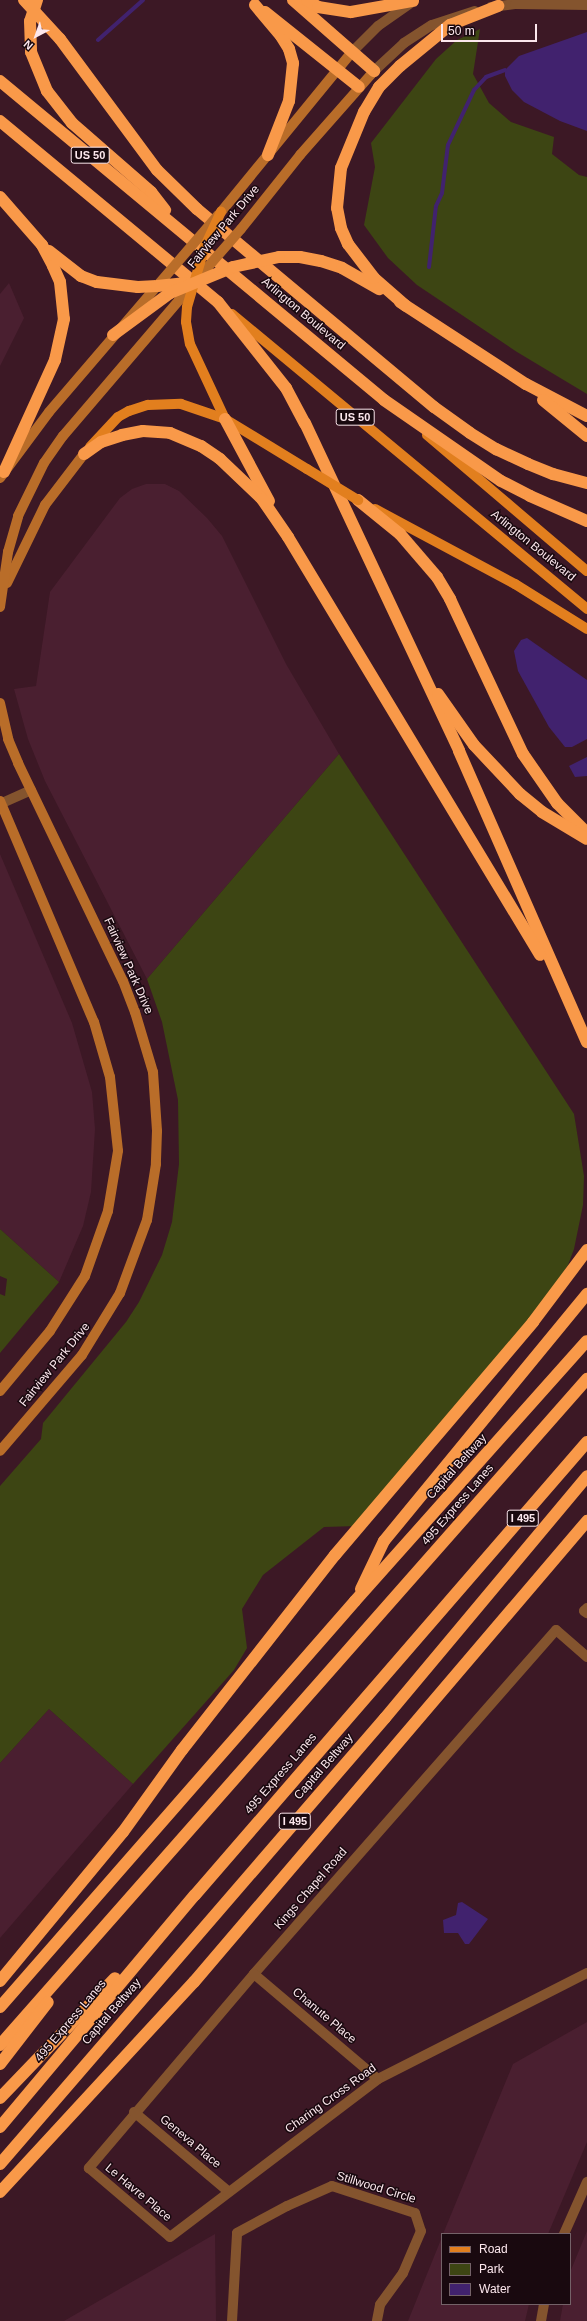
<!DOCTYPE html>
<style>
body{margin:0}
#map{position:relative;width:587px;height:2321px;overflow:hidden;background:#3c1825;font-family:Helvetica,sans-serif}
div>[style]{position:absolute}
.built>*{inset:0;background:#4a1f30}
.green>*{inset:0;background:#3d4513}
.water>*{inset:0;background:#41226e}
.stream>*{height:4px;margin:-2px;padding:0 2px;transform-origin:2px;border-radius:2px;background:#41226e}
.street>*{height:10px;margin:-5px;padding:0 5px;transform-origin:5px;border-radius:5px;background:#84542e}
.secondary>*{height:10px;margin:-5px;padding:0 5px;transform-origin:5px;border-radius:5px;background:#b96d29}
.primary>*{height:10px;margin:-5px;padding:0 5px;transform-origin:5px;border-radius:5px;background:#e27f1e}
.highway>*{height:12px;margin:-6px;padding:0 6px;transform-origin:6px;border-radius:6px;background:#f99949}
.secondary-bridge>*{height:10px;margin:-5px;padding:0 5px;transform-origin:5px;border-radius:5px;background:#b96d29}
.primary-bridge>*{height:10px;margin:-5px;padding:0 5px;transform-origin:5px;border-radius:5px;background:#e27f1e}
.highway-bridge>*{height:12px;margin:-6px;padding:0 6px;transform-origin:6px;border-radius:6px;background:#f99949}
span{translate:-50% -50%;white-space:nowrap;text-align:center;line-height:1.15;-webkit-text-stroke:3px #19090f;paint-order:stroke}
.shield-label span{padding:1px 3px;background:#19090f;border:1px solid;border-radius:3px;-webkit-text-stroke-width:0}
.shield-label{font-size:11px;color:#fce7ed;font-weight:700}
.street-label{font-size:12px;color:#fce7ed}
.legend{position:absolute;left:441px;top:2233px;width:130px;height:72px;box-sizing:border-box;background:#19090f;border:1px solid #746268;margin:0;padding:5px 7px;list-style:none;font-size:12px;color:#fce7ed}
.legend li{display:flex;align-items:center;gap:8px;height:20px}
.legend b{width:20px;border:1px solid #746268}
.north{position:absolute;left:16px;top:16px;width:40px;height:40px;-webkit-text-stroke:3px #19090f;paint-order:stroke;rotate:221deg;font-size:11px;font-weight:700;line-height:16px;text-align:center;color:#fce7ed}
.north::after{content:'';display:block;margin:auto;width:14px;height:18px;background:#fce7ed;clip-path:polygon(50% 0,100% 100%,50% 72%,0 100%)}
.scale{position:absolute;left:441px;top:24px;width:96px;height:18px;box-sizing:border-box;border:2px solid #fce7ed;border-top:0;padding-left:5px;font-size:12px;line-height:14px;white-space:nowrap;color:#fce7ed;-webkit-text-stroke:3px #19090f;paint-order:stroke}
</style>
<div id="map">
<div class="built">
<i style="clip-path:polygon(9px 283px,24px 318px,0 366px,0 294px)"></i>
<i style="clip-path:polygon(146px 484px,165px 484px,179px 491px,207px 518px,222px 536px,286px 664px,339px 754px,147px 979px,45px 781px,28px 739px,14px 689px,36px 686px,50px 592px,120px 498px,132px 489px)"></i>
<i style="clip-path:polygon(0 854px,72px 1023px,92px 1092px,95px 1129px,91px 1192px,83px 1226px,59px 1282px,0 1229px)"></i>
<i style="clip-path:polygon(49px 1709px,133px 1784px,0 1938px,0 1763px)"></i>
<i style="clip-path:polygon(587px 2022px,587px 2142px,548px 2234px,443px 2234px,513px 2064px)"></i>
<i style="clip-path:polygon(587px 2231px,587px 2321px,560px 2321px,563px 2304px,570px 2304px,571px 2270px)"></i>
<i style="clip-path:polygon(215px 2234px,216px 2321px,64px 2321px)"></i>
<i style="clip-path:polygon(442px 2237px,442px 2304px,529px 2304px,525px 2321px,408px 2321px)"></i>
</div>
<div class="green">
<i style="clip-path:polygon(480px 29px,473px 74px,489px 103px,511px 122px,554px 137px,552px 154px,579px 175px,587px 177px,587px 394px,517px 352px,417px 285px,388px 258px,364px 225px,375px 167px,371px 143px,436px 59px,457px 40px)"></i>
<i style="clip-path:polygon(339px 754px,574px 1114px,584px 1176px,583px 1205px,574px 1249px,568px 1265px,526px 1331px,357px 1526px,324px 1527px,263px 1575px,242px 1609px,247px 1648px,234px 1670px,133px 1784px,49px 1709px,0 1763px,0 1486px,41px 1439px,43px 1423px,126px 1322px,139px 1302px,162px 1255px,172px 1222px,179px 1164px,178px 1100px,162px 1022px,147px 979px)"></i>
<i style="clip-path:polygon(0 1229px,59px 1282px,0 1353px,0 1294px,5px 1296px,7px 1279px,0 1276px)"></i>
</div>
<div class="water">
<i style="clip-path:polygon(587px 32px,587px 131px,560px 121px,524px 102px,512px 90px,505px 76px,505px 70px,519px 56px)"></i>
<i style="clip-path:polygon(527px 638px,587px 680px,587px 739px,572px 747px,565px 747px,549px 727px,518px 671px,514px 651px,521px 640px)"></i>
<i style="clip-path:polygon(587px 757px,587px 776px,575px 777px,569px 766px)"></i>
<i style="clip-path:polygon(462px 1902px,488px 1919px,469px 1944px,465px 1944px,458px 1933px,444px 1933px,443px 1920px,456px 1915px,458px 1903px)"></i>
</div>
<div class="stream">
<i style="left:98px;top:40px;width:60px;rotate:-41.6deg"></i>
<i style="left:429px;top:267px;width:61px;rotate:-83.5deg"></i>
<i style="left:436px;top:206px;width:14px;rotate:-65deg"></i>
<i style="left:442px;top:193px;width:48px;rotate:-82.9deg"></i>
<i style="left:448px;top:145px;width:61px;rotate:-64.7deg"></i>
<i style="left:474px;top:90px;width:18px;rotate:-47deg"></i>
<i style="left:486px;top:77px;width:20px;rotate:-20deg"></i>
</div>
<div class="street">
<i style="left:491px;top:7px;width:24px;rotate:-7deg"></i>
<i style="left:515px;top:4px;width:72px;rotate:0.8deg"></i>
<i style="left:353px;top:51px;width:35px;rotate:-45deg"></i>
<i style="left:378px;top:26px;width:42px;rotate:-35.2deg"></i>
<i style="left:374px;top:71px;width:41px;rotate:-43deg"></i>
<i style="left:404px;top:43px;width:33px;rotate:-33deg"></i>
<i style="left:432px;top:25px;width:45px;rotate:-18deg"></i>
<i style="left:0;top:804px;width:34px;rotate:-24deg"></i>
<i style="left:587px;top:1608px;width:4px;rotate:135deg"></i>
<i style="left:584px;top:1611px;width:4px;rotate:34deg"></i>
<i style="left:587px;top:1657px;width:41px;rotate:-138.9deg"></i>
<i style="left:556px;top:1630px;width:458px;rotate:131.3deg"></i>
<i style="left:254px;top:1974px;width:255px;rotate:130.4deg"></i>
<i style="left:89px;top:2168px;width:106px;rotate:40.4deg"></i>
<i style="left:170px;top:2237px;width:261px;rotate:-37.2deg"></i>
<i style="left:378px;top:2079px;width:234px;rotate:-26.9deg"></i>
<i style="left:254px;top:1974px;width:162px;rotate:40.3deg"></i>
<i style="left:134px;top:2112px;width:124px;rotate:40.1deg"></i>
<i style="left:564px;top:2234px;width:57px;rotate:-66.1deg"></i>
<i style="left:232px;top:2321px;width:88px;rotate:-86.7deg"></i>
<i style="left:237px;top:2233px;width:57px;rotate:-28.4deg"></i>
<i style="left:287px;top:2206px;width:49px;rotate:-24deg"></i>
<i style="left:332px;top:2186px;width:87px;rotate:18deg"></i>
<i style="left:415px;top:2213px;width:19px;rotate:72deg"></i>
<i style="left:421px;top:2231px;width:46px;rotate:113.2deg"></i>
<i style="left:403px;top:2273px;width:39px;rotate:126deg"></i>
<i style="left:380px;top:2305px;width:16px;rotate:101deg"></i>
<i style="left:541px;top:2321px;width:17px;rotate:-80deg"></i>
</div>
<div class="secondary">
<i style="left:221px;top:212px;width:208px;rotate:-50.7deg"></i>
<i style="left:241px;top:229px;width:95px;rotate:-51.4deg"></i>
<i style="left:300px;top:155px;width:112px;rotate:-48.6deg"></i>
<i style="left:0;top:478px;width:82px;rotate:-53.4deg"></i>
<i style="left:49px;top:412px;width:166px;rotate:-49.4deg"></i>
<i style="left:7px;top:583px;width:87px;rotate:-64deg"></i>
<i style="left:45px;top:505px;width:64px;rotate:-52.6deg"></i>
<i style="left:0;top:607px;width:56px;rotate:-81.7deg"></i>
<i style="left:8px;top:552px;width:37px;rotate:-74deg"></i>
<i style="left:18px;top:516px;width:59px;rotate:-63.9deg"></i>
<i style="left:44px;top:463px;width:33px;rotate:-55deg"></i>
<i style="left:63px;top:436px;width:179px;rotate:-49.5deg"></i>
<i style="left:0;top:703px;width:37px;rotate:77deg"></i>
<i style="left:8px;top:739px;width:26px;rotate:67deg"></i>
<i style="left:18px;top:763px;width:242px;rotate:64.3deg"></i>
<i style="left:123px;top:981px;width:33px;rotate:69deg"></i>
<i style="left:135px;top:1012px;width:63px;rotate:73.3deg"></i>
<i style="left:153px;top:1072px;width:59px;rotate:86.1deg"></i>
<i style="left:157px;top:1131px;width:33px;rotate:92deg"></i>
<i style="left:156px;top:1164px;width:57px;rotate:99.1deg"></i>
<i style="left:147px;top:1220px;width:78px;rotate:110.3deg"></i>
<i style="left:120px;top:1293px;width:73px;rotate:121.5deg"></i>
<i style="left:82px;top:1355px;width:126px;rotate:130.5deg"></i>
<i style="left:0;top:801px;width:240px;rotate:67deg"></i>
<i style="left:94px;top:1022px;width:57px;rotate:73.8deg"></i>
<i style="left:110px;top:1077px;width:74px;rotate:83.8deg"></i>
<i style="left:118px;top:1151px;width:61px;rotate:99.5deg"></i>
<i style="left:108px;top:1211px;width:69px;rotate:109.5deg"></i>
<i style="left:85px;top:1276px;width:65px;rotate:122.5deg"></i>
<i style="left:50px;top:1331px;width:78px;rotate:129.8deg"></i>
</div>
<div class="primary">
<i style="left:187px;top:307px;width:15px;rotate:94deg"></i>
<i style="left:186px;top:322px;width:22px;rotate:80deg"></i>
<i style="left:190px;top:344px;width:83px;rotate:65deg"></i>
<i style="left:232px;top:314px;width:462px;rotate:39.7deg"></i>
<i style="left:427px;top:435px;width:210px;rotate:40.4deg"></i>
<i style="left:90px;top:447px;width:41px;rotate:-47deg"></i>
<i style="left:118px;top:417px;width:13px;rotate:-29deg"></i>
<i style="left:129px;top:411px;width:20px;rotate:-18deg"></i>
<i style="left:148px;top:405px;width:33px;rotate:-2deg"></i>
<i style="left:181px;top:404px;width:46px;rotate:18.8deg"></i>
<i style="left:225px;top:419px;width:96px;rotate:31.4deg"></i>
<i style="left:375px;top:509px;width:159px;rotate:28.2deg"></i>
<i style="left:515px;top:584px;width:85px;rotate:32deg"></i>
</div>
<div class="highway">
<i style="left:37px;top:0;width:22px;rotate:108deg"></i>
<i style="left:30px;top:21px;width:31px;rotate:88deg"></i>
<i style="left:31px;top:52px;width:42px;rotate:67.7deg"></i>
<i style="left:47px;top:91px;width:41px;rotate:52deg"></i>
<i style="left:72px;top:123px;width:105px;rotate:41.1deg"></i>
<i style="left:151px;top:192px;width:23px;rotate:52deg"></i>
<i style="left:293px;top:0;width:108px;rotate:41.2deg"></i>
<i style="left:307px;top:0;width:13px;rotate:32deg"></i>
<i style="left:318px;top:7px;width:33px;rotate:9deg"></i>
<i style="left:351px;top:12px;width:63px;rotate:-10.1deg"></i>
<i style="left:255px;top:5px;width:40px;rotate:50deg"></i>
<i style="left:281px;top:36px;width:15px;rotate:58deg"></i>
<i style="left:289px;top:49px;width:15px;rotate:74deg"></i>
<i style="left:293px;top:63px;width:38px;rotate:96deg"></i>
<i style="left:289px;top:101px;width:58px;rotate:111.3deg"></i>
<i style="left:265px;top:12px;width:120px;rotate:38.6deg"></i>
<i style="left:60px;top:39px;width:163px;rotate:53.5deg"></i>
<i style="left:157px;top:170px;width:56px;rotate:44.3deg"></i>
<i style="left:197px;top:209px;width:309px;rotate:39.9deg"></i>
<i style="left:434px;top:407px;width:44px;rotate:35.8deg"></i>
<i style="left:470px;top:433px;width:31px;rotate:32deg"></i>
<i style="left:496px;top:449px;width:35px;rotate:25deg"></i>
<i style="left:528px;top:464px;width:27px;rotate:22deg"></i>
<i style="left:553px;top:474px;width:35px;rotate:15deg"></i>
<i style="left:0;top:81px;width:499px;rotate:39.7deg"></i>
<i style="left:384px;top:400px;width:142px;rotate:34.7deg"></i>
<i style="left:501px;top:481px;width:33px;rotate:27deg"></i>
<i style="left:530px;top:496px;width:62px;rotate:23.7deg"></i>
<i style="left:0;top:121px;width:283px;rotate:39.7deg"></i>
<i style="left:218px;top:302px;width:110px;rotate:51.7deg"></i>
<i style="left:286px;top:388px;width:40px;rotate:62deg"></i>
<i style="left:305px;top:423px;width:362px;rotate:64.8deg"></i>
<i style="left:459px;top:751px;width:318px;rotate:66.3deg"></i>
<i style="left:0;top:197px;width:64px;rotate:48.8deg"></i>
<i style="left:42px;top:245px;width:24px;rotate:62deg"></i>
<i style="left:53px;top:266px;width:17px;rotate:66deg"></i>
<i style="left:60px;top:282px;width:37px;rotate:84deg"></i>
<i style="left:64px;top:319px;width:42px;rotate:102.4deg"></i>
<i style="left:55px;top:360px;width:123px;rotate:114.5deg"></i>
<i style="left:49px;top:251px;width:41px;rotate:38deg"></i>
<i style="left:81px;top:276px;width:17px;rotate:21deg"></i>
<i style="left:97px;top:282px;width:41px;rotate:7deg"></i>
<i style="left:138px;top:287px;width:19px;rotate:-3deg"></i>
<i style="left:279px;top:257px;width:21px"></i>
<i style="left:300px;top:257px;width:21px;rotate:11deg"></i>
<i style="left:321px;top:261px;width:22px;rotate:18deg"></i>
<i style="left:342px;top:268px;width:43px;rotate:29.6deg"></i>
<i style="left:400px;top:302px;width:150px;rotate:33.1deg"></i>
<i style="left:526px;top:384px;width:69px;rotate:27.7deg"></i>
<i style="left:406px;top:306px;width:43px;rotate:-138.8deg"></i>
<i style="left:374px;top:278px;width:43px;rotate:-127.4deg"></i>
<i style="left:348px;top:244px;width:17px;rotate:-114deg"></i>
<i style="left:341px;top:228px;width:20px;rotate:-101deg"></i>
<i style="left:337px;top:208px;width:40px;rotate:-84.3deg"></i>
<i style="left:341px;top:168px;width:61px;rotate:-67.7deg"></i>
<i style="left:364px;top:112px;width:29px;rotate:-59deg"></i>
<i style="left:379px;top:87px;width:30px;rotate:-45deg"></i>
<i style="left:400px;top:66px;width:65px;rotate:-39.4deg"></i>
<i style="left:450px;top:25px;width:52px;rotate:-21.6deg"></i>
<i style="left:113px;top:335px;width:71px;rotate:-36.4deg"></i>
<i style="left:543px;top:400px;width:57px;rotate:39.3deg"></i>
<i style="left:225px;top:419px;width:93px;rotate:61.8deg"></i>
<i style="left:84px;top:454px;width:21px;rotate:-35deg"></i>
<i style="left:101px;top:442px;width:22px;rotate:-18deg"></i>
<i style="left:122px;top:435px;width:21px;rotate:-11deg"></i>
<i style="left:143px;top:431px;width:27px;rotate:4deg"></i>
<i style="left:170px;top:433px;width:34px;rotate:23deg"></i>
<i style="left:201px;top:446px;width:23px;rotate:34deg"></i>
<i style="left:220px;top:459px;width:58px;rotate:43.6deg"></i>
<i style="left:262px;top:499px;width:46px;rotate:55.6deg"></i>
<i style="left:288px;top:537px;width:488px;rotate:58.9deg"></i>
<i style="left:358px;top:500px;width:54px;rotate:39deg"></i>
<i style="left:400px;top:534px;width:57px;rotate:49.3deg"></i>
<i style="left:437px;top:577px;width:26px;rotate:59deg"></i>
<i style="left:450px;top:599px;width:171px;rotate:64.8deg"></i>
<i style="left:523px;top:754px;width:60px;rotate:55.2deg"></i>
<i style="left:557px;top:803px;width:42px;rotate:45deg"></i>
<i style="left:438px;top:694px;width:62px;rotate:54.8deg"></i>
<i style="left:474px;top:745px;width:67px;rotate:46.8deg"></i>
<i style="left:520px;top:794px;width:28px;rotate:39deg"></i>
<i style="left:542px;top:812px;width:52px;rotate:31deg"></i>
<i style="left:361px;top:1589px;width:53px;rotate:-64.4deg"></i>
<i style="left:384px;top:1541px;width:320px;rotate:-50.6deg"></i>
<i style="left:0;top:1981px;width:193px;rotate:-50.5deg"></i>
<i style="left:123px;top:1832px;width:101px;rotate:-54.3deg"></i>
<i style="left:182px;top:1750px;width:248px;rotate:-51.9deg"></i>
<i style="left:335px;top:1555px;width:306px;rotate:-49.6deg"></i>
<i style="left:533px;top:1322px;width:90px;rotate:-53.1deg"></i>
<i style="left:0;top:2007px;width:539px;rotate:-48.83deg"></i>
<i style="left:355px;top:1601px;width:348px;rotate:-48.3deg"></i>
<i style="left:0;top:2045px;width:888px;rotate:-48.61deg"></i>
<i style="left:0;top:2064px;width:78px;rotate:-52.3deg"></i>
<i style="left:0;top:2098px;width:166px;rotate:-46.2deg"></i>
<i style="left:0;top:2127px;width:303px;rotate:-50deg"></i>
<i style="left:195px;top:1895px;width:599px;rotate:-49.13deg"></i>
<i style="left:0;top:2164px;width:589px;rotate:-49.2deg"></i>
<i style="left:385px;top:1718px;width:315px;rotate:-50.1deg"></i>
<i style="left:0;top:2192px;width:286px;rotate:-47.3deg"></i>
<i style="left:194px;top:1982px;width:606px;rotate:-49.55deg"></i>
</div>
<div class="secondary-bridge">
<i style="left:157px;top:286px;width:94px;rotate:-49.3deg"></i>
<i style="left:179px;top:300px;width:94px;rotate:-48.9deg"></i>
</div>
<div class="primary-bridge">
<i style="left:187px;top:307px;width:64px;rotate:-73.6deg"></i>
<i style="left:205px;top:246px;width:38px;rotate:-65deg"></i>
<i style="left:307px;top:469px;width:60px;rotate:31.3deg"></i>
</div>
<div class="highway-bridge">
<i style="left:24px;top:0;width:53px;rotate:47.3deg"></i>
<i style="left:157px;top:286px;width:27px;rotate:-6deg"></i>
<i style="left:170px;top:293px;width:68px;rotate:-22.4deg"></i>
<i style="left:233px;top:267px;width:47px;rotate:-12.3deg"></i>
</div>
<div class="shield-label">
<span style="left:90px;top:155px">US 50</span>
<span style="left:355px;top:417px">US 50</span>
<span style="left:523px;top:1518px">I 495</span>
<span style="left:295px;top:1821px">I 495</span>
</div>
<div class="street-label">
<span style="left:224px;top:227px;rotate:-50deg">Fairview Park Drive</span>
<span style="left:303px;top:314px;rotate:40deg">Arlington Boulevard</span>
<span style="left:533px;top:546px;rotate:39deg">Arlington Boulevard</span>
<span style="left:128px;top:966px;rotate:66deg">Fairview Park Drive</span>
<span style="left:55px;top:1365px;rotate:-51deg">Fairview Park Drive</span>
<span style="left:457px;top:1467px;rotate:-48deg">Capital Beltway</span>
<span style="left:458px;top:1505px;rotate:-49deg">495 Express Lanes</span>
<span style="left:324px;top:1767px;rotate:-49deg">Capital Beltway</span>
<span style="left:281px;top:1774px;rotate:-49deg">495 Express Lanes</span>
<span style="left:311px;top:1889px;rotate:-49deg">Kings Chapel Road</span>
<span style="left:112px;top:2012px;rotate:-49deg">Capital Beltway</span>
<span style="left:324px;top:2016px;rotate:40deg">Chanute Place</span>
<span style="left:71px;top:2021px;rotate:-50deg">495 Express Lanes</span>
<span style="left:331px;top:2099px;rotate:-36deg">Charing Cross Road</span>
<span style="left:190px;top:2142px;rotate:40deg">Geneva Place</span>
<span style="left:376px;top:2188px;rotate:17deg">Stillwood Circle</span>
<span style="left:138px;top:2193px;rotate:40deg">Le Havre Place</span>
</div>
<ul class="legend">
<li><b style="height:5px;background:#e27f1e"></b>Road</li>
<li><b style="height:11px;background:#3d4513"></b>Park</li>
<li><b style="height:11px;background:#41226e"></b>Water</li>
</ul>
<div class="north">N</div>
<div class="scale">50 m</div>
</div>
